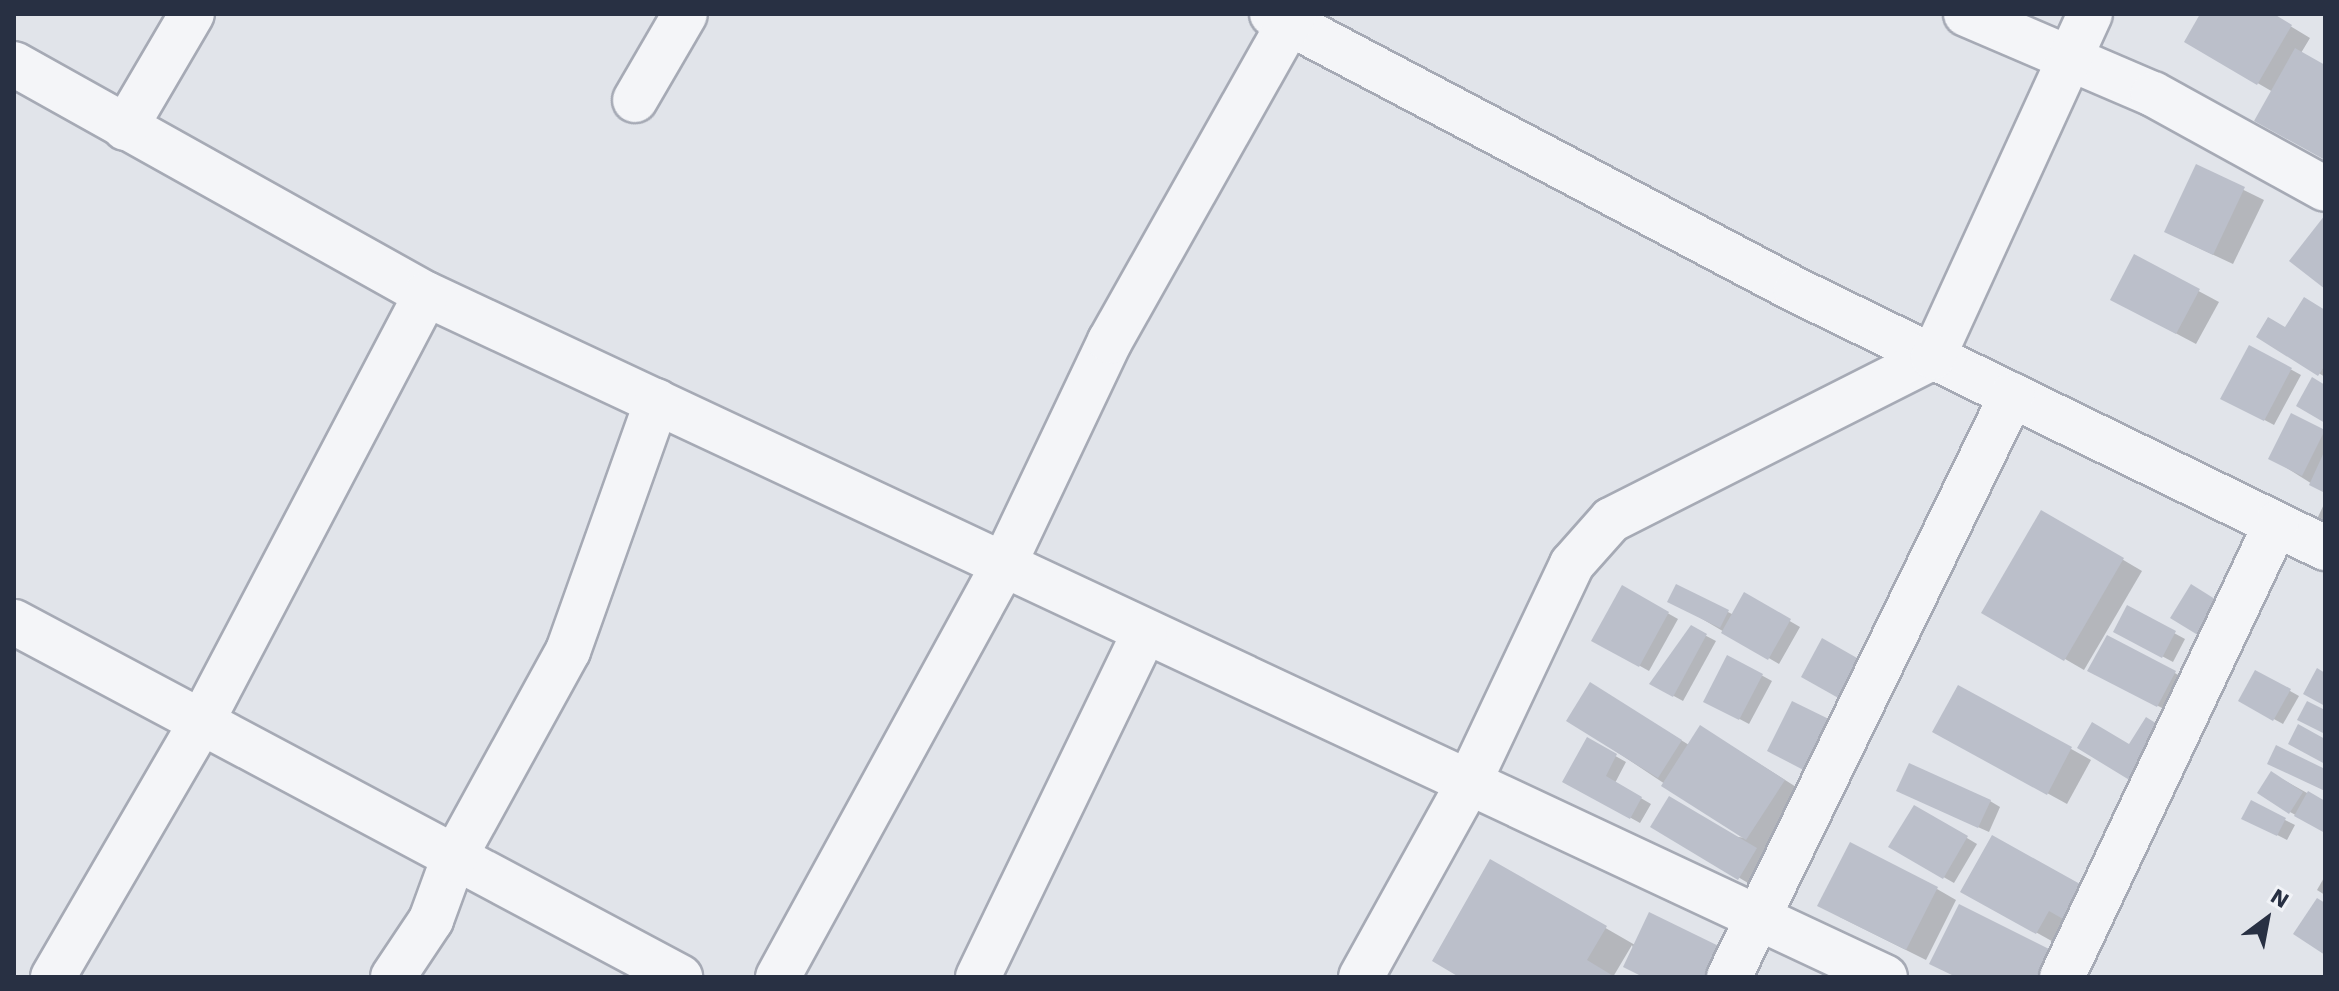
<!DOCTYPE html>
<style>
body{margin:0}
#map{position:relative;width:2339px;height:991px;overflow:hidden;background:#e1e4ea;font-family:"Work Sans",sans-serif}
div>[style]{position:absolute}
.shadow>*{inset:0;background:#0003}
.building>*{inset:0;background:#bbbfca}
.roads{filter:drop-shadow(2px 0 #a6aab5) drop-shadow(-2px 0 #a6aab5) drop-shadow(0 2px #a6aab5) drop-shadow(0 -2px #a6aab5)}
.minor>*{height:44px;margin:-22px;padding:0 22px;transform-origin:22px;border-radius:22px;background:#f4f5f8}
span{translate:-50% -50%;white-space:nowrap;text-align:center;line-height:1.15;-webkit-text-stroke:6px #f1f3f7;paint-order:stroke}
.frame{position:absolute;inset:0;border:16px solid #283043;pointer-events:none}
.north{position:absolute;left:2227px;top:879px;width:80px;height:80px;-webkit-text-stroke:6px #f1f3f7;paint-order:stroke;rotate:32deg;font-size:22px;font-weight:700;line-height:32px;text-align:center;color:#283043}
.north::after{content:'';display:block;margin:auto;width:28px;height:36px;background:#283043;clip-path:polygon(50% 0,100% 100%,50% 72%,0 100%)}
</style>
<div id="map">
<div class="shadow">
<i style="clip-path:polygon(2203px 14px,2270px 14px,2310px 38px,2301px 53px,2325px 67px,2325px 158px,2273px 92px,2187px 42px)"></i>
<i style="clip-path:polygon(2197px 167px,2264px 200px,2233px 264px,2186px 242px)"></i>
<i style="clip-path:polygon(2135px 257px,2219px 302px,2196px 344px,2132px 310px)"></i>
<i style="clip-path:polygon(2325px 312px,2325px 377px,2259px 336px,2286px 330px)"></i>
<i style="clip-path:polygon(2250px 347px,2301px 375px,2274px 425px,2223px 398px)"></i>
<i style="clip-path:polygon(2292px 416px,2325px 432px,2325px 492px,2271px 458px)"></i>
<i style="clip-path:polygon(2325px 502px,2325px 521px,2318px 517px)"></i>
<i style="clip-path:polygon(2042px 512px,2142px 571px,2084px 670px,1984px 612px)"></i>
<i style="clip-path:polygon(1677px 587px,1734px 615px,1745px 595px,1800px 627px,1779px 664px,1680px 606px)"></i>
<i style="clip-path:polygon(1623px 588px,1678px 619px,1649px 671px,1594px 640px)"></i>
<i style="clip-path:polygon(2128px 608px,2185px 639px,2173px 662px,2115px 631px)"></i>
<i style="clip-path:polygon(1691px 628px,1716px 641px,1683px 701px,1652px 684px)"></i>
<i style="clip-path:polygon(2108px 637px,2184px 678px,2168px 711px,2099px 676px)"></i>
<i style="clip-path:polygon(1728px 657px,1772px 681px,1749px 724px,1706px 701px)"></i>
<i style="clip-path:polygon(2256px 672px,2299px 696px,2283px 724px,2241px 701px)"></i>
<i style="clip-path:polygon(1959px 687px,2091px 760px,2067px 804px,1955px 742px)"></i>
<i style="clip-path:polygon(1610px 696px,1689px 745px,1720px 739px,1804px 792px,1764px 854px,1775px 861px,1758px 889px,1653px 826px,1746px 838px,1569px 720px)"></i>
<i style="clip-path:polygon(1587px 740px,1626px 762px,1615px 783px,1651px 804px,1640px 823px,1565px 781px)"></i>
<i style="clip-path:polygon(2282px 779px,2325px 803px,2325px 831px,2290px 812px)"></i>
<i style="clip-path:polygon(1909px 796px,1990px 801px,2000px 807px,1989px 832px)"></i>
<i style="clip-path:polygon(2252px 803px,2295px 825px,2287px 840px,2254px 823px)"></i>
<i style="clip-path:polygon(1915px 807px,1977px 844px,1954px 883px,1891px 847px)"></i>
<i style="clip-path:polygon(1491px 862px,1635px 945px,1644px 977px,1632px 945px,1613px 977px,1464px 977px)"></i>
<i style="clip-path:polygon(2325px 876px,2325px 895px,2317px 890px)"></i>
<i style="clip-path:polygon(1937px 889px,1956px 900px,1926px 960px,1840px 917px)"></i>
<i style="clip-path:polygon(1963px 891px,2107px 902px,2057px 944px)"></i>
</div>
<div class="building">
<i style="clip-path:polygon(2200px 14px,2274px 14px,2292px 25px,2257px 85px,2184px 42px)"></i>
<i style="clip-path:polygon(2295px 48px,2325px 65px,2325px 160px,2254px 121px)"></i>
<i style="clip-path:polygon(2196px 164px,2245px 187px,2213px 255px,2164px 232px)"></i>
<i style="clip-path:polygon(2325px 215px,2325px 289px,2289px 261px)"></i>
<i style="clip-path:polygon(2134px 254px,2200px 289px,2176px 334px,2110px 300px)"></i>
<i style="clip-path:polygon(2304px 297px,2325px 310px,2325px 365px,2318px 376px,2256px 337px,2268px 317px,2285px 327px)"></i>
<i style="clip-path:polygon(2249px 345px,2292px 368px,2264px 421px,2220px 399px)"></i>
<i style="clip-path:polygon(2312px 377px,2325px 385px,2325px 423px,2296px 406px)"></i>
<i style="clip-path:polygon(2291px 413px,2325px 430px,2302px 476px,2268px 459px)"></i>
<i style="clip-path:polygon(2325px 450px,2325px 493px,2309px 485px)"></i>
<i style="clip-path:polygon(2041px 510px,2124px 558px,2064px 661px,1981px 613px)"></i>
<i style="clip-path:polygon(1676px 584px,1729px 610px,1720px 628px,1667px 602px)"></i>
<i style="clip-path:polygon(2191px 584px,2226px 606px,2206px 640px,2170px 618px)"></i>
<i style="clip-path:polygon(1622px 585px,1669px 612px,1639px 667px,1591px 641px)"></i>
<i style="clip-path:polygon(1744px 592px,1791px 619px,1768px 660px,1721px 633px)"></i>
<i style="clip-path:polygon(2127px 605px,2176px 631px,2162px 658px,2113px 632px)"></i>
<i style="clip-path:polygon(1691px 625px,1707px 634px,1673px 697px,1649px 684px)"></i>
<i style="clip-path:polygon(2107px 635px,2176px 671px,2157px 707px,2087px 671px)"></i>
<i style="clip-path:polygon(1822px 638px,1871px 666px,1849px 704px,1801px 677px)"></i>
<i style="clip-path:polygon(1727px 655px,1763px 674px,1739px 720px,1703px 702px)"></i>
<i style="clip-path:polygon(2317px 668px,2325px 673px,2325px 706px,2303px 694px)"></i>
<i style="clip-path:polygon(2255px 670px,2291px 689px,2273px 721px,2238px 701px)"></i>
<i style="clip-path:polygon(1590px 682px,1682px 740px,1658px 778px,1566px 721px)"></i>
<i style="clip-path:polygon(1958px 685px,2072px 747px,2047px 795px,1932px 732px)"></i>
<i style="clip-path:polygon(1792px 701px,1841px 725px,1815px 776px,1767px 751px)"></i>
<i style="clip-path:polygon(2307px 701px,2325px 710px,2325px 734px,2297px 720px)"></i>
<i style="clip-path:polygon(2146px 717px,2162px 727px,2131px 781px,2077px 748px,2092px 722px,2129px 744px)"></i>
<i style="clip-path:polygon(2298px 724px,2325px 739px,2325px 764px,2288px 744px)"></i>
<i style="clip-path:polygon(1700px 725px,1785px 780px,1746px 840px,1661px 786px)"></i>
<i style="clip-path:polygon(1587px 737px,1617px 754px,1606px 776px,1642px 797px,1630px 819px,1562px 782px)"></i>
<i style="clip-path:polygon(2276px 745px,2325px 769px,2325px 791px,2267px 764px)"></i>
<i style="clip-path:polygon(1909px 763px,1991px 800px,1978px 828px,1896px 791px)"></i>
<i style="clip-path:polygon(2271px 771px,2303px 792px,2289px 814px,2257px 793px)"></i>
<i style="clip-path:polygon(2308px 791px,2325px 801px,2325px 833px,2294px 816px)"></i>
<i style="clip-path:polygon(1669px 796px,1757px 848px,1738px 880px,1650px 827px)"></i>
<i style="clip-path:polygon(2251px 800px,2286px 818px,2277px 836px,2241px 819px)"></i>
<i style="clip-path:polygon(1914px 805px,1968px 836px,1943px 879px,1888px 847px)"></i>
<i style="clip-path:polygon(1992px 835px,2089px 889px,2070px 923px,2049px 911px,2036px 934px,1960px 892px)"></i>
<i style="clip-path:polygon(1850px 842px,1938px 887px,1906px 950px,1817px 906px)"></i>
<i style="clip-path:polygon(1490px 859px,1607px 926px,1587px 960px,1615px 977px,1459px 977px,1432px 961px)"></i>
<i style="clip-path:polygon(2317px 898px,2325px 903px,2325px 955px,2293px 934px)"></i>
<i style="clip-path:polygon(1959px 904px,2057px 953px,2045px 977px,1956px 977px,1929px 964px)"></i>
<i style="clip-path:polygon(1649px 912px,1733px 953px,1721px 977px,1643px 977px,1623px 967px)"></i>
</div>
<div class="roads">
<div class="minor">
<i style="left:1272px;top:14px;width:592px;rotate:27.78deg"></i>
<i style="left:1796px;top:290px;width:589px;rotate:26deg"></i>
<i style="left:1966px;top:14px;width:203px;rotate:23.2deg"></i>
<i style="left:2153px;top:94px;width:196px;rotate:28.9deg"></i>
<i style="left:14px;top:64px;width:472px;rotate:29.2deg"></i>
<i style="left:426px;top:294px;width:1611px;rotate:25.09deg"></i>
<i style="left:635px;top:100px;width:99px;rotate:-59.8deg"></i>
<i style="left:125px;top:128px;width:132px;rotate:-59.6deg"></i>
<i style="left:14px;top:622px;width:755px;rotate:28.06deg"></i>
<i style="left:53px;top:977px;width:294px;rotate:-59.8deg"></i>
<i style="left:201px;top:723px;width:484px;rotate:-62.3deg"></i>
<i style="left:393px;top:977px;width:69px;rotate:-56.3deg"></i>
<i style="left:431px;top:920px;width:64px;rotate:-69.9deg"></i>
<i style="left:453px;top:860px;width:239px;rotate:-61.2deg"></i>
<i style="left:568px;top:651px;width:265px;rotate:-70.4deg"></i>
<i style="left:778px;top:977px;width:471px;rotate:-61.3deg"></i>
<i style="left:1004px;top:564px;width:247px;rotate:-64.6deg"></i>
<i style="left:1110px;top:341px;width:375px;rotate:-60.6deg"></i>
<i style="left:978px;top:977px;width:383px;rotate:-64.2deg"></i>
<i style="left:1361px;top:977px;width:223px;rotate:-61deg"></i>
<i style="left:1469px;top:782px;width:241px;rotate:-64.7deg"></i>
<i style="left:1572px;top:564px;width:59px;rotate:-48.4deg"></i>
<i style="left:1611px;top:520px;width:361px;rotate:-26.8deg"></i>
<i style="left:1933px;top:357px;width:377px;rotate:-65.4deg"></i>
<i style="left:1729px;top:977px;width:647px;rotate:-64.07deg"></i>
<i style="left:2062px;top:977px;width:501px;rotate:-64.71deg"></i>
</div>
</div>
<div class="frame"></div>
<div class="north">N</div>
</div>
